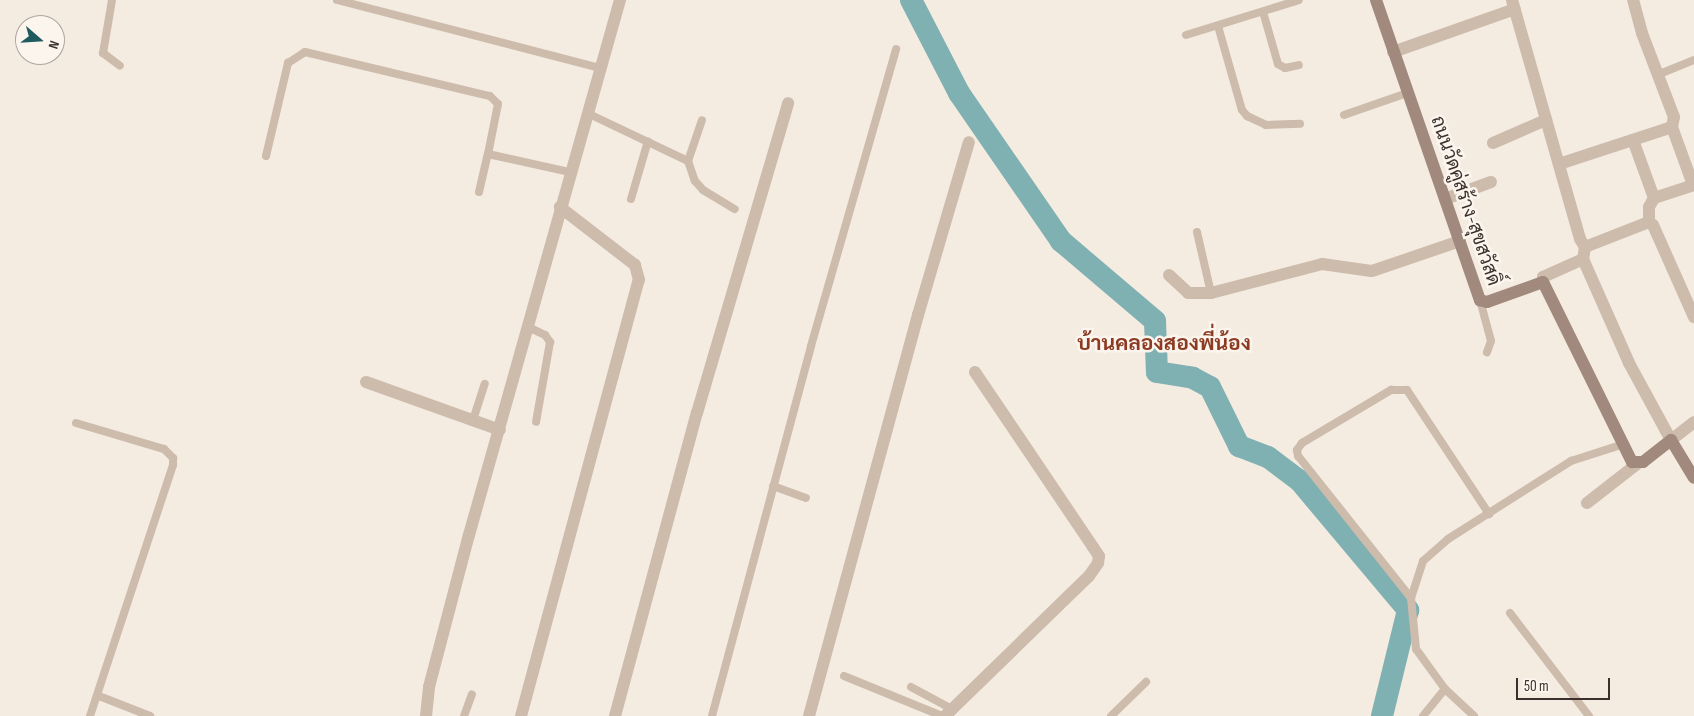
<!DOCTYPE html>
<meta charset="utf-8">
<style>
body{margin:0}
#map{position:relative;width:1694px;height:716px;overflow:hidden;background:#f4ebe1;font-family:"Sofia Sans Condensed",Sarabun,sans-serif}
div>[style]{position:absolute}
.river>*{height:22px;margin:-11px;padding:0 11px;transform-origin:11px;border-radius:11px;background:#7fb0b2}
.lane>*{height:8px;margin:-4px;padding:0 4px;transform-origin:4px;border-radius:4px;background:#cdbbac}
.street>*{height:12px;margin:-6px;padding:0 6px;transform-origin:6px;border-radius:6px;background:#cdbbac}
.secondary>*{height:12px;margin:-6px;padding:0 6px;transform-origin:6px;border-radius:6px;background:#a18a7d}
span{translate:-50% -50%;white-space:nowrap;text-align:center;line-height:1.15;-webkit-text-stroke:5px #fbf5ee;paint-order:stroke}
.street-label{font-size:19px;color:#3b302b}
.quarter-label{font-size:21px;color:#8c3b22;font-weight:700}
.north{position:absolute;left:15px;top:15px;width:50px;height:50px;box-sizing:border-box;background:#fbf5ee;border:1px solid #aea6a0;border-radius:50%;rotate:109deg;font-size:14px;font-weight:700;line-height:20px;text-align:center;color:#3b302b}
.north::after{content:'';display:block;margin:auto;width:18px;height:22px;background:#1f5a5e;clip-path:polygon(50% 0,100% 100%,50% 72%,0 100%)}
.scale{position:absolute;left:1516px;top:678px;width:94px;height:22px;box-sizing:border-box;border:2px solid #3b302b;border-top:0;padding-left:6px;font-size:15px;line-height:18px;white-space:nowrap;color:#3b302b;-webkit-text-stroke:4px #fbf5ee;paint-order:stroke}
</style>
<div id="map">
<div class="river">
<i style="left:911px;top:0;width:105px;rotate:62.7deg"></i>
<i style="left:959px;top:93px;width:180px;rotate:55.4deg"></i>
<i style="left:1061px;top:241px;width:123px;rotate:40.4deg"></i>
<i style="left:1155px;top:321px;width:51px;rotate:87.8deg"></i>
<i style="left:1157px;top:372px;width:36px;rotate:9deg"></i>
<i style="left:1193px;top:378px;width:19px;rotate:28deg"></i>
<i style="left:1210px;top:387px;width:66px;rotate:63.8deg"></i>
<i style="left:1239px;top:446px;width:31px;rotate:21deg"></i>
<i style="left:1268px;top:457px;width:39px;rotate:37deg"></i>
<i style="left:1299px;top:480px;width:170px;rotate:50deg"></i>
<i style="left:1408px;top:610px;width:109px;rotate:103.8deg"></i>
</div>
<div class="lane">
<i style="left:112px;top:0;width:54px;rotate:99.6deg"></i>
<i style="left:103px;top:53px;width:21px;rotate:37deg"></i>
<i style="left:337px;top:0;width:272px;rotate:14.5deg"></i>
<i style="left:1263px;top:12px;width:54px;rotate:73.9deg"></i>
<i style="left:1278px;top:64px;width:8px;rotate:30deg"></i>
<i style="left:1285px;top:68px;width:14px;rotate:-12deg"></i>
<i style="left:1218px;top:26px;width:87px;rotate:74.1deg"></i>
<i style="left:1242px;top:110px;width:8px;rotate:50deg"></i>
<i style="left:1247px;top:116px;width:21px;rotate:25deg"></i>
<i style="left:1266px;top:125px;width:34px;rotate:-2deg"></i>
<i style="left:1186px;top:35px;width:118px;rotate:-17.2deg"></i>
<i style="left:1657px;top:75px;width:40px;rotate:-22deg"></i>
<i style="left:587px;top:113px;width:112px;rotate:25.4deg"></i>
<i style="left:688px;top:161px;width:21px;rotate:71deg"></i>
<i style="left:695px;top:181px;width:12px;rotate:48deg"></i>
<i style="left:703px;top:190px;width:37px;rotate:31deg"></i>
<i style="left:1344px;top:115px;width:67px;rotate:-19.2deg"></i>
<i style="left:266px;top:156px;width:96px;rotate:-76.7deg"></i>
<i style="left:288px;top:63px;width:20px;rotate:-33deg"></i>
<i style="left:305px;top:52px;width:190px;rotate:13.4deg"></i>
<i style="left:490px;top:96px;width:11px;rotate:45deg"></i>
<i style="left:498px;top:104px;width:51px;rotate:101.3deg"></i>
<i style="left:488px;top:154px;width:84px;rotate:12.4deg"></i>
<i style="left:688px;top:161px;width:43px;rotate:-71.1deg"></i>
<i style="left:479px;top:192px;width:39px;rotate:-77deg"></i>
<i style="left:631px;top:199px;width:60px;rotate:-73.7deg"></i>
<i style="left:1197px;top:232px;width:63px;rotate:77.1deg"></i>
<i style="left:1480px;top:300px;width:42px;rotate:75deg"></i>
<i style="left:1491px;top:341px;width:12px;rotate:110deg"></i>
<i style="left:528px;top:327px;width:19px;rotate:25deg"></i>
<i style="left:545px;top:335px;width:9px;rotate:54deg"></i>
<i style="left:550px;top:342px;width:81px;rotate:99.9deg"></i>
<i style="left:473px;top:420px;width:38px;rotate:-72deg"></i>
<i style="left:76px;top:423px;width:92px;rotate:16.5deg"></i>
<i style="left:164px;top:449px;width:13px;rotate:45deg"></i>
<i style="left:173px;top:458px;width:7px;rotate:90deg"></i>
<i style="left:173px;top:465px;width:264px;rotate:108.3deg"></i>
<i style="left:773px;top:486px;width:35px;rotate:20deg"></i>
<i style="left:1411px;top:598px;width:181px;rotate:-128.5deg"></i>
<i style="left:1298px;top:456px;width:6px;rotate:-99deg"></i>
<i style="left:1297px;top:450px;width:9px;rotate:-54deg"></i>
<i style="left:1302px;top:443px;width:104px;rotate:-30.8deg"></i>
<i style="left:1391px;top:390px;width:16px"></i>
<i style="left:1407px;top:390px;width:149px;rotate:56.5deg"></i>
<i style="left:1510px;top:613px;width:130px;rotate:52.5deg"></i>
<i style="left:844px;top:676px;width:106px;rotate:22.2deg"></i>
<i style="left:911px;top:687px;width:47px;rotate:28.2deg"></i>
<i style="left:99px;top:696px;width:55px;rotate:21.4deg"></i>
<i style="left:464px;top:716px;width:23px;rotate:-70deg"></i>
<i style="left:712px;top:716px;width:383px;rotate:-75deg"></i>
<i style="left:811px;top:346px;width:309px;rotate:-74deg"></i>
<i style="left:1111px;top:716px;width:49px;rotate:-44.2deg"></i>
<i style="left:1423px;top:716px;width:35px;rotate:-51deg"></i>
<i style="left:1474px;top:716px;width:40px;rotate:-137deg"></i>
<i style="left:1445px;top:689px;width:49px;rotate:-125.9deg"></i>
<i style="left:1416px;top:649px;width:51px;rotate:-95.6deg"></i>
<i style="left:1411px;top:598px;width:39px;rotate:-72deg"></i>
<i style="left:1423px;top:561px;width:33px;rotate:-41deg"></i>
<i style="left:1448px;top:539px;width:146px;rotate:-32.4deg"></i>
<i style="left:1571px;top:461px;width:56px;rotate:-17.8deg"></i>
</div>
<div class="street">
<i style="left:1512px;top:0;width:248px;rotate:74.1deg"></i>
<i style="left:1580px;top:239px;width:9px;rotate:58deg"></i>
<i style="left:1585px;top:247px;width:12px;rotate:99deg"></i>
<i style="left:1583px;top:259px;width:114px;rotate:66.1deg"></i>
<i style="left:1629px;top:363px;width:88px;rotate:61.4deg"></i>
<i style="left:1671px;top:440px;width:29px;rotate:-38deg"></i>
<i style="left:1393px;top:52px;width:129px;rotate:-19.4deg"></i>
<i style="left:1633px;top:140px;width:62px;rotate:70.1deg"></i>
<i style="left:1654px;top:198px;width:10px;rotate:119deg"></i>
<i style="left:1649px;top:207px;width:15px;rotate:90deg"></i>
<i style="left:1493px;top:143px;width:58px;rotate:-23.5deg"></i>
<i style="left:1559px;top:164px;width:119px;rotate:-18.1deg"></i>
<i style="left:1672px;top:127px;width:10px;rotate:-79deg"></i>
<i style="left:1674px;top:117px;width:90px;rotate:-110.9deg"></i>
<i style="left:1642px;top:33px;width:34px;rotate:-105deg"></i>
<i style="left:1654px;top:198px;width:38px;rotate:-18deg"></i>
<i style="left:1690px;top:186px;width:4px;rotate:-63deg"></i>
<i style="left:1692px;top:182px;width:59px;rotate:-110deg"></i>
<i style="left:1445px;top:199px;width:49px;rotate:-20.3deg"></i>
<i style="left:1585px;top:247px;width:69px;rotate:-21.3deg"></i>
<i style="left:1649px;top:222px;width:5px;rotate:37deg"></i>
<i style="left:1653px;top:225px;width:101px;rotate:66deg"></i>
<i style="left:1169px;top:275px;width:26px;rotate:43deg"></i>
<i style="left:1188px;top:293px;width:23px"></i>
<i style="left:1211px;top:293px;width:115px;rotate:-14.6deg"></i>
<i style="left:1322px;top:264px;width:50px;rotate:8deg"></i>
<i style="left:1372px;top:271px;width:93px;rotate:-18.8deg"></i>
<i style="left:1543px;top:282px;width:5px;rotate:-90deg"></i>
<i style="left:1543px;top:277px;width:44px;rotate:-24.2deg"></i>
<i style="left:366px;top:382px;width:142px;rotate:19.7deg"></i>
<i style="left:1587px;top:503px;width:63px;rotate:-38deg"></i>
<i style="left:426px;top:716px;width:29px;rotate:-84deg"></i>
<i style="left:429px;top:687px;width:157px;rotate:-75.3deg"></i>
<i style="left:469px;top:535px;width:556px;rotate:-74.24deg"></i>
<i style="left:521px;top:716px;width:452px;rotate:-74.9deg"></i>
<i style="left:639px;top:280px;width:16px;rotate:-105deg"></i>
<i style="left:635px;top:265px;width:95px;rotate:-142.3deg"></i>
<i style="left:615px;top:716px;width:314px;rotate:-74.9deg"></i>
<i style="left:697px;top:413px;width:323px;rotate:-73.6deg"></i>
<i style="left:809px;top:716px;width:416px;rotate:-74.8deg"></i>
<i style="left:918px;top:315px;width:180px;rotate:-73.6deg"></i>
<i style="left:945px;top:716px;width:201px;rotate:-44.2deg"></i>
<i style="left:1089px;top:576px;width:16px;rotate:-55deg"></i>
<i style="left:1098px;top:563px;width:7px;rotate:-82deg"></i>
<i style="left:1099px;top:556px;width:11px;rotate:-124deg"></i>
<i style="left:1093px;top:547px;width:211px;rotate:-124deg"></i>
</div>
<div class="secondary">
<i style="left:1376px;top:0;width:318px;rotate:70.9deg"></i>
<i style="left:1480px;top:300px;width:7px;rotate:16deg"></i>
<i style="left:1487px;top:302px;width:59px;rotate:-19.7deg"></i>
<i style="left:1543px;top:282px;width:201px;rotate:63.7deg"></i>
<i style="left:1632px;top:462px;width:11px"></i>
<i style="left:1643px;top:462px;width:36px;rotate:-38deg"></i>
<i style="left:1671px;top:440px;width:44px;rotate:58.8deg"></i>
</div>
<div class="street-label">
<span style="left:1465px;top:201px;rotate:71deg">ถนนวัดคู่สร้าง-สุขสวัสดิ์</span>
</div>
<div class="quarter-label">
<span style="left:1164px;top:344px">บ้านคลองสองพี่น้อง</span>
</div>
<div class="north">N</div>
<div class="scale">50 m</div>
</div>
